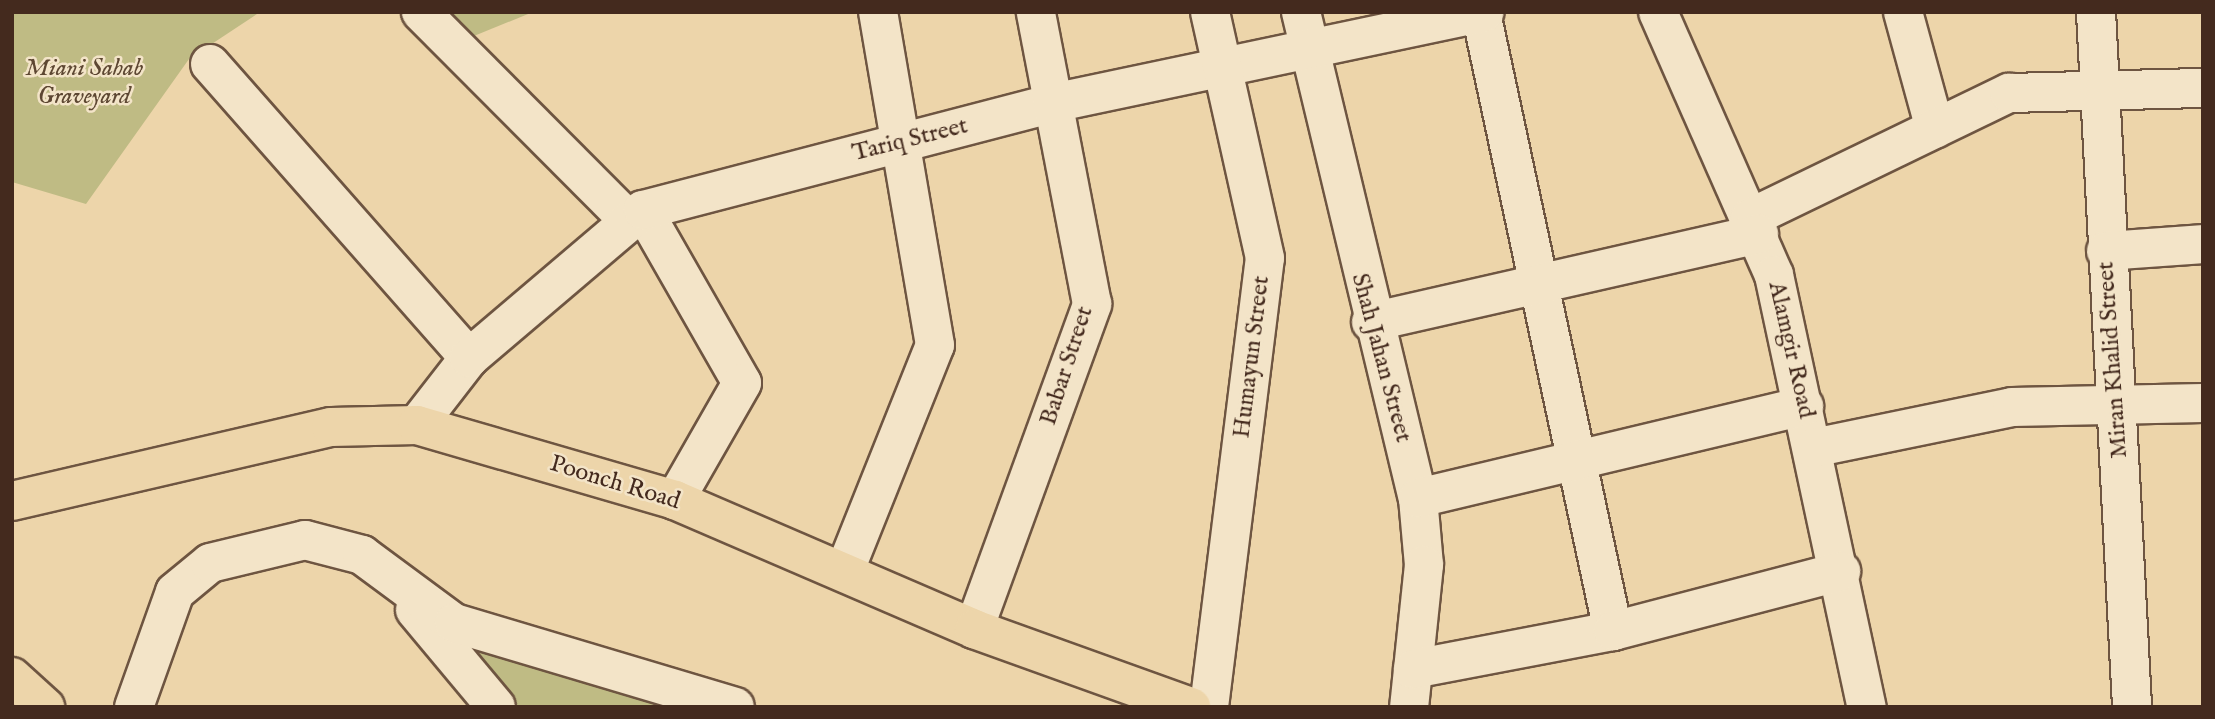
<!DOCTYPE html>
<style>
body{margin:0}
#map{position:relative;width:2215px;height:719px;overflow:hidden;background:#edd5aa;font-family:"IM FELL English",serif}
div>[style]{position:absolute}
.green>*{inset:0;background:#bfbb84}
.roads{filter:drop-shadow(2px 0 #6e5541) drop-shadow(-2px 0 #6e5541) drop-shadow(0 2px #6e5541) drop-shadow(0 -2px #6e5541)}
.minor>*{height:38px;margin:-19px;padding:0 19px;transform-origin:19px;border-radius:19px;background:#f3e4c8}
.major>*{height:38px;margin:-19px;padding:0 19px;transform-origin:19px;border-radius:19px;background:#edd5aa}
span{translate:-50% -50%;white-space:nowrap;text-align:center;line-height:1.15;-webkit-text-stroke:5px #f3e4c8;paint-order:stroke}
.park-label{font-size:24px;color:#5d4732;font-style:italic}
.street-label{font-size:24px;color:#442a1e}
.frame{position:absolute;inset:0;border:14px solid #442a1e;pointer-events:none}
</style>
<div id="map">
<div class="green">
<i style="clip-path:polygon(12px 12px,260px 12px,189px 59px,86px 204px,12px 182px)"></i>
<i style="clip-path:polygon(439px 12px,533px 12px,469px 38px)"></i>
<i style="clip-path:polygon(454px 623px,732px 707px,496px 707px)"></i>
</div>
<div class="roads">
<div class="minor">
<i style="left:421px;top:12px;width:295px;rotate:45.1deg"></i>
<i style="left:1301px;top:12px;width:500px;rotate:76.5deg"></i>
<i style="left:1418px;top:498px;width:67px;rotate:84.9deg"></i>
<i style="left:1424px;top:565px;width:143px;rotate:96deg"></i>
<i style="left:1658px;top:12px;width:287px;rotate:66.2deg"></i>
<i style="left:1774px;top:275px;width:442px;rotate:77.9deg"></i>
<i style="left:1903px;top:12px;width:121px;rotate:74.7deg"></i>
<i style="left:2096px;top:12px;width:696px;rotate:87.03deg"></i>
<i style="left:1481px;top:13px;width:632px;rotate:77.94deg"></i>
<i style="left:210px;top:64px;width:392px;rotate:48.6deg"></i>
<i style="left:643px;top:210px;width:199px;rotate:60.2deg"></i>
<i style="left:742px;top:383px;width:135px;rotate:119.8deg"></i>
<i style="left:1750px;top:218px;width:288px;rotate:-25.8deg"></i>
<i style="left:2009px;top:93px;width:194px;rotate:-1.5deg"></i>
<i style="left:2106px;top:251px;width:97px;rotate:-4.1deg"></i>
<i style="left:1371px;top:322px;width:398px;rotate:-12.8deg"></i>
<i style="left:417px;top:425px;width:85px;rotate:-52.2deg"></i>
<i style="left:469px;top:358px;width:228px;rotate:-40.4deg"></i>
<i style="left:643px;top:210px;width:424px;rotate:-14.6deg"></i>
<i style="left:1053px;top:103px;width:441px;rotate:-11.9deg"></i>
<i style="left:1813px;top:448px;width:203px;rotate:-11.6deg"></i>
<i style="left:2012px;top:407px;width:191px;rotate:-1.2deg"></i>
<i style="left:1418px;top:498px;width:397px;rotate:-13.4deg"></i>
<i style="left:845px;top:570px;width:242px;rotate:-68.2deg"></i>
<i style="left:935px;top:345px;width:338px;rotate:-99.7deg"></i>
<i style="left:415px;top:610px;width:126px;rotate:50.1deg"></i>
<i style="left:974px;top:629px;width:346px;rotate:-70deg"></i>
<i style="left:1092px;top:304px;width:297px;rotate:-100.9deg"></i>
<i style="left:1413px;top:669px;width:204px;rotate:-10.8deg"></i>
<i style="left:1613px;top:631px;width:236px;rotate:-14.7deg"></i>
<i style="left:134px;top:707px;width:122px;rotate:-70.4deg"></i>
<i style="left:175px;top:592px;width:45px;rotate:-39.6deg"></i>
<i style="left:210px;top:563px;width:98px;rotate:-13.6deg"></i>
<i style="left:305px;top:540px;width:59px;rotate:14.7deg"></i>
<i style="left:362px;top:555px;width:114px;rotate:36.5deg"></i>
<i style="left:454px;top:623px;width:293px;rotate:16.6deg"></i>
<i style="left:1209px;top:707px;width:452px;rotate:-82.9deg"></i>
<i style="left:1265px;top:258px;width:252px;rotate:-102.6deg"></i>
</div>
<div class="major">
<i style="left:12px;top:501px;width:327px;rotate:-13.1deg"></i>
<i style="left:331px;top:427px;width:86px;rotate:-1.3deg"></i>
<i style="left:417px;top:425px;width:269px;rotate:16.2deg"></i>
<i style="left:675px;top:500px;width:326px;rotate:23.3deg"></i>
<i style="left:974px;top:629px;width:231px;rotate:19.8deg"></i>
<i style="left:12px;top:677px;width:45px;rotate:42.3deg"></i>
</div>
</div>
<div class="park-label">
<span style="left:84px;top:83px">Miani Sahab<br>Graveyard</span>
</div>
<div class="street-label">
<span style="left:910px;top:140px;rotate:-14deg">Tariq Street</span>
<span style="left:1791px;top:350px;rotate:77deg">Alamgir Road</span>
<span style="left:1252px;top:357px;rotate:-83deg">Humayun Street</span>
<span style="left:1381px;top:358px;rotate:75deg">Shah Jahan Street</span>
<span style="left:2113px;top:360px;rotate:-94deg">Miran Khalid Street</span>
<span style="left:1067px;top:366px;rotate:-72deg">Babar Street</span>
<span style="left:615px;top:483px;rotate:17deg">Poonch Road</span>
</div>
<div class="frame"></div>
</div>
